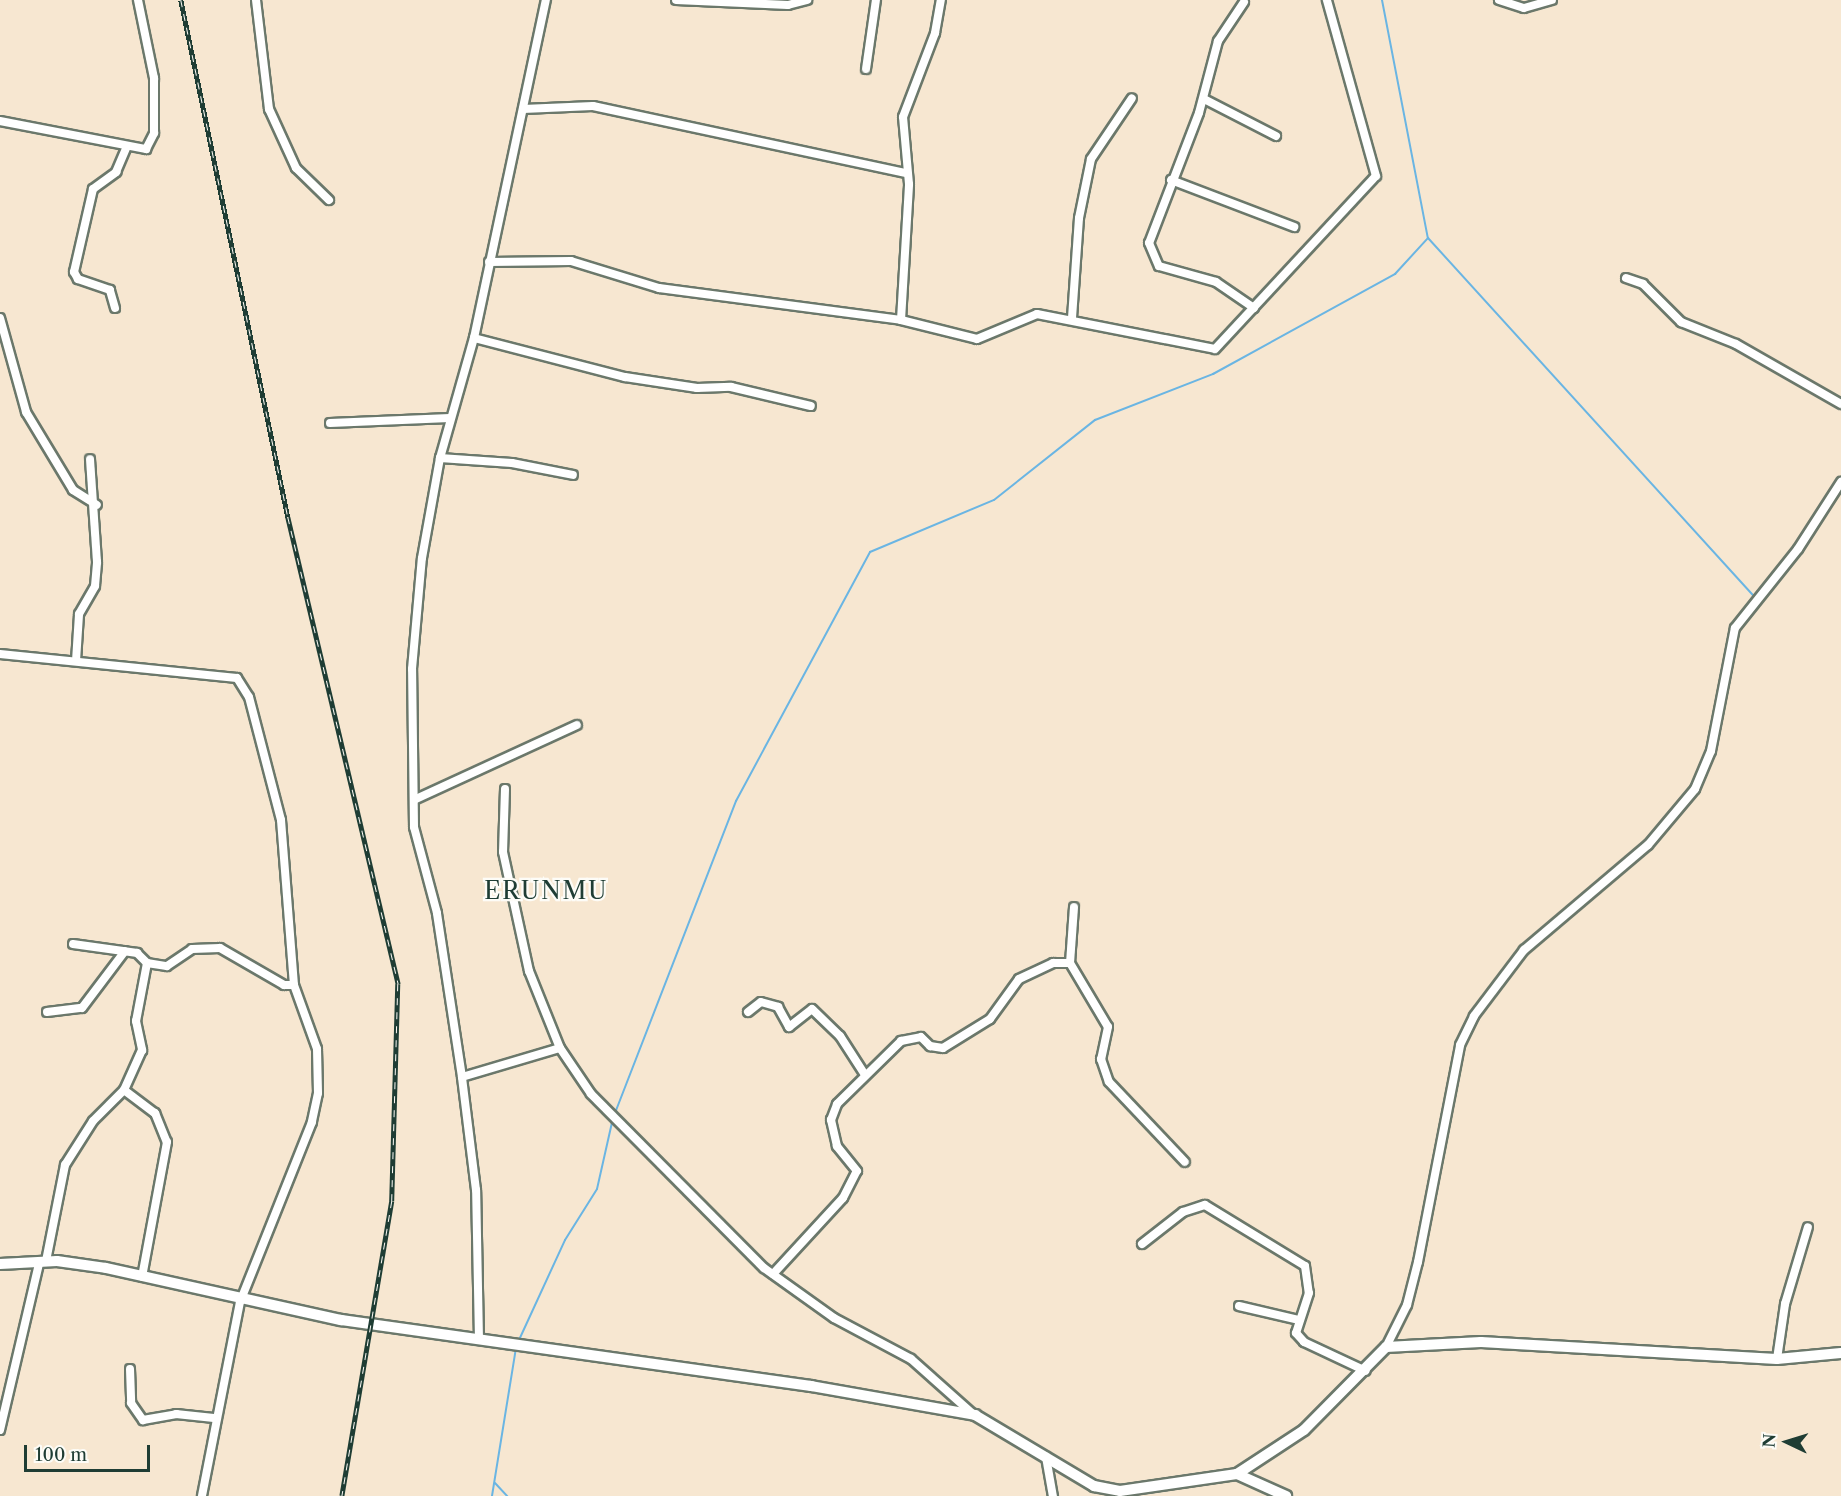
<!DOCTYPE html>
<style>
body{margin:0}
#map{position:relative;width:1841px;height:1496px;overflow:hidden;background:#f7e7d1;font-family:"Libre Caslon Text",serif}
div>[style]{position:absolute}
.stream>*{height:2px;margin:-1px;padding:0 1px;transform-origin:1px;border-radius:1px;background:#6ab5e3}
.roads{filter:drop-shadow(2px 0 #6b786b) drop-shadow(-2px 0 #6b786b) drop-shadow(0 2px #6b786b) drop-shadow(0 -2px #6b786b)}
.minor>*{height:8px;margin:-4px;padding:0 4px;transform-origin:4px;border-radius:4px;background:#fff}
.tertiary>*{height:10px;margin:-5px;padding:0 5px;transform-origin:5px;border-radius:5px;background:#fff}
.rail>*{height:4.5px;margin-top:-2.25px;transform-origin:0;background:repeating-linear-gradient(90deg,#fdfcf7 0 7px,#1f3d34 0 14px);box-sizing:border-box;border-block:2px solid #1f3d34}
span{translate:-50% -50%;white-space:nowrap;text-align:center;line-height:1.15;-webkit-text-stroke:4.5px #fdfcf7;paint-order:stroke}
.quarter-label{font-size:24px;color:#1f3d34;letter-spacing:1.5px}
.north{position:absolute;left:1757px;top:1412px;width:60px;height:60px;-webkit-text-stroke:4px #fdfcf7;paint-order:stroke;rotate:274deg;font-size:16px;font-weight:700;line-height:24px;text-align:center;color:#1f3d34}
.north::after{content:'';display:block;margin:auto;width:21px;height:27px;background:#1f3d34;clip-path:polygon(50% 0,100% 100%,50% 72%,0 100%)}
.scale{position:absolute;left:24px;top:1445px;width:126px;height:27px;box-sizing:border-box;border:3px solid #1f3d34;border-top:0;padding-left:8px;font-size:18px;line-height:21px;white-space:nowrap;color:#1f3d34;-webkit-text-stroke:4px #fdfcf7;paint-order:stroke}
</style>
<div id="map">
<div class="stream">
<i style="left:1382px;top:0;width:242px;rotate:79.1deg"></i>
<i style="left:1428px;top:238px;width:486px;rotate:47.7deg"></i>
<i style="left:615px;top:1113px;width:335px;rotate:-68.8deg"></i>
<i style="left:736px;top:801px;width:283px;rotate:-61.7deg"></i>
<i style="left:870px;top:552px;width:134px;rotate:-22.8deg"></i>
<i style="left:994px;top:500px;width:129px;rotate:-38.4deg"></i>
<i style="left:1095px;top:420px;width:127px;rotate:-21.3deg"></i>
<i style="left:1213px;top:374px;width:208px;rotate:-28.8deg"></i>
<i style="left:1395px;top:274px;width:49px;rotate:-47.5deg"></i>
<i style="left:519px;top:1340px;width:110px;rotate:-65.3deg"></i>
<i style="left:565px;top:1240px;width:60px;rotate:-57.9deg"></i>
<i style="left:597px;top:1189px;width:73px;rotate:-77.3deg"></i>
<i style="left:495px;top:1483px;width:18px;rotate:47deg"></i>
<i style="left:492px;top:1496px;width:150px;rotate:-80.8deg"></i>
</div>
<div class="roads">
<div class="minor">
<i style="left:256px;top:0;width:110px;rotate:83.2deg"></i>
<i style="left:269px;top:109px;width:65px;rotate:65.4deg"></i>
<i style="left:296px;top:168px;width:46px;rotate:44.1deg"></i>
<i style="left:676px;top:0;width:112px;rotate:2.6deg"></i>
<i style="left:788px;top:5px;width:20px;rotate:-15deg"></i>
<i style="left:1499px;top:0;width:26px;rotate:18deg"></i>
<i style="left:1524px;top:8px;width:29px;rotate:-16deg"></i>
<i style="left:1244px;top:2px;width:47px;rotate:123.7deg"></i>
<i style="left:1218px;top:41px;width:74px;rotate:104.8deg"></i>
<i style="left:1199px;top:113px;width:139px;rotate:111deg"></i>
<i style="left:1149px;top:243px;width:25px;rotate:67deg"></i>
<i style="left:1159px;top:266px;width:59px;rotate:15.7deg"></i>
<i style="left:1216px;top:282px;width:46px;rotate:34.4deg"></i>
<i style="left:866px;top:69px;width:70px;rotate:-81.8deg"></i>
<i style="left:1204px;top:99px;width:81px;rotate:27.2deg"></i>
<i style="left:523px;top:109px;width:70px;rotate:-2.5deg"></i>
<i style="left:593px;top:106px;width:319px;rotate:12.1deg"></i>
<i style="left:0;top:121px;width:149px;rotate:10.9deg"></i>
<i style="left:146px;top:149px;width:18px;rotate:-63deg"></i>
<i style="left:154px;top:133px;width:55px;rotate:-90deg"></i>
<i style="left:154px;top:78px;width:80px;rotate:-101.6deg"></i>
<i style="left:1171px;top:180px;width:132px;rotate:20.9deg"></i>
<i style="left:489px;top:262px;width:82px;rotate:-0.7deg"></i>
<i style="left:571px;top:261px;width:92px;rotate:17.1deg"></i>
<i style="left:659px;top:288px;width:244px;rotate:7.5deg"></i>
<i style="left:901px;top:320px;width:78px;rotate:14deg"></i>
<i style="left:977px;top:339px;width:65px;rotate:-22.6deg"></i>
<i style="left:1037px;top:314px;width:181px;rotate:11.1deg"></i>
<i style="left:1215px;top:349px;width:236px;rotate:-47.1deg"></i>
<i style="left:1376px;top:176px;width:183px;rotate:-105.6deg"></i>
<i style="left:1626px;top:278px;width:18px;rotate:19deg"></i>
<i style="left:1643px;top:284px;width:54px;rotate:45deg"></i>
<i style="left:1681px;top:322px;width:59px;rotate:21.8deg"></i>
<i style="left:1736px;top:344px;width:121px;rotate:29.7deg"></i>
<i style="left:115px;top:308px;width:19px;rotate:-106deg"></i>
<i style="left:110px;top:290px;width:34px;rotate:-161deg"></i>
<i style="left:78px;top:279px;width:8px;rotate:-120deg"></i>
<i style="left:74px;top:272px;width:85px;rotate:-77.1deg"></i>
<i style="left:93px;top:189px;width:29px;rotate:-36deg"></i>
<i style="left:116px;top:172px;width:28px;rotate:-67deg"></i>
<i style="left:0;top:318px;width:98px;rotate:74.5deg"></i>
<i style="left:26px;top:412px;width:91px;rotate:58.9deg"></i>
<i style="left:73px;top:490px;width:28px;rotate:32deg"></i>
<i style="left:1072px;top:318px;width:100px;rotate:-86deg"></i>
<i style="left:1079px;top:218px;width:60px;rotate:-78.5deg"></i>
<i style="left:1091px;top:159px;width:73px;rotate:-56.1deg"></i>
<i style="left:901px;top:320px;width:136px;rotate:-86.6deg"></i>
<i style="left:909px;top:184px;width:67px;rotate:-95.1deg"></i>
<i style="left:903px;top:117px;width:90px;rotate:-69.1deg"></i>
<i style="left:935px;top:33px;width:34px;rotate:-80deg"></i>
<i style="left:474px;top:338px;width:156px;rotate:14.5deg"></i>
<i style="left:625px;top:377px;width:73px;rotate:8.7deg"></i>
<i style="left:697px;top:388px;width:34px;rotate:-2deg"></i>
<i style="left:731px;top:387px;width:82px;rotate:13.4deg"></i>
<i style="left:330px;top:423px;width:120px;rotate:-2.4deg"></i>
<i style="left:440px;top:458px;width:72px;rotate:4deg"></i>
<i style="left:512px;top:463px;width:62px;rotate:11.1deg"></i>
<i style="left:0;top:654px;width:238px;rotate:5.8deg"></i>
<i style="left:237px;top:678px;width:22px;rotate:58deg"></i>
<i style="left:249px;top:697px;width:127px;rotate:75.4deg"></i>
<i style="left:281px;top:820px;width:166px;rotate:85.5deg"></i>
<i style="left:294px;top:985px;width:68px;rotate:70.2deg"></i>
<i style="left:317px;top:1049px;width:44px;rotate:88.7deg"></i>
<i style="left:318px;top:1093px;width:30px;rotate:102deg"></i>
<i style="left:312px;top:1122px;width:194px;rotate:111.8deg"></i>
<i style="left:240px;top:1302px;width:198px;rotate:101.1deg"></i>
<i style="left:76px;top:661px;width:47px;rotate:-86.3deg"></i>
<i style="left:79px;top:614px;width:32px;rotate:-60deg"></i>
<i style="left:95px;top:586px;width:24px;rotate:-85deg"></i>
<i style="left:97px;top:562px;width:103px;rotate:-93.9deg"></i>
<i style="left:505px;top:789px;width:63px;rotate:91.8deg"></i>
<i style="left:503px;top:852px;width:122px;rotate:77.7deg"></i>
<i style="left:529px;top:971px;width:83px;rotate:68.1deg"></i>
<i style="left:560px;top:1048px;width:55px;rotate:56deg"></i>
<i style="left:591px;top:1094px;width:245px;rotate:45.2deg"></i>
<i style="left:764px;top:1268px;width:86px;rotate:35.5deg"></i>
<i style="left:834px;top:1318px;width:87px;rotate:28deg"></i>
<i style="left:911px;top:1359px;width:84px;rotate:41.6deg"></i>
<i style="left:416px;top:799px;width:177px;rotate:-24.7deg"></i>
<i style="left:73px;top:944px;width:65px;rotate:8deg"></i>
<i style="left:137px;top:953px;width:14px;rotate:45deg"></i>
<i style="left:147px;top:963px;width:59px;rotate:100.7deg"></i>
<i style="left:136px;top:1021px;width:30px;rotate:78deg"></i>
<i style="left:142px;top:1050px;width:44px;rotate:114.2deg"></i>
<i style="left:124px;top:1090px;width:39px;rotate:37deg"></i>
<i style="left:155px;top:1113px;width:31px;rotate:68deg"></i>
<i style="left:167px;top:1142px;width:137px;rotate:100.5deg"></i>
<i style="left:147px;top:963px;width:20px;rotate:9deg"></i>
<i style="left:167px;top:966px;width:30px;rotate:-34deg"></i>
<i style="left:192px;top:949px;width:28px;rotate:-2deg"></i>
<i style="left:220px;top:948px;width:74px;rotate:30deg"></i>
<i style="left:284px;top:985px;width:10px"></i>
<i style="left:1070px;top:963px;width:56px;rotate:-85.9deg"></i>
<i style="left:47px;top:1012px;width:35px;rotate:-7deg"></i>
<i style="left:82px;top:1008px;width:71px;rotate:-53deg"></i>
<i style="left:748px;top:1012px;width:16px;rotate:-38deg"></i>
<i style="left:761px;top:1002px;width:18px;rotate:16deg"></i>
<i style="left:778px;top:1007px;width:23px;rotate:61deg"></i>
<i style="left:789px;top:1027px;width:29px;rotate:-38deg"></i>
<i style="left:812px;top:1009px;width:39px;rotate:44deg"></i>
<i style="left:840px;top:1036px;width:46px;rotate:57.3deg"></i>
<i style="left:462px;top:1077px;width:102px;rotate:-16.5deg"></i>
<i style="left:1142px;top:1244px;width:52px;rotate:-38deg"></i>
<i style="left:1183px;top:1212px;width:23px;rotate:-18deg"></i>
<i style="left:1205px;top:1205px;width:117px;rotate:31.4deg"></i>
<i style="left:1305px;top:1266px;width:27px;rotate:82deg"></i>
<i style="left:1309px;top:1293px;width:42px;rotate:108deg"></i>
<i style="left:1296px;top:1333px;width:12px;rotate:48deg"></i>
<i style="left:1304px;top:1342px;width:68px;rotate:25.1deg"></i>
<i style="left:46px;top:1261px;width:98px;rotate:-78.8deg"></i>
<i style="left:65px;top:1165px;width:52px;rotate:-57.5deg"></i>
<i style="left:93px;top:1121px;width:44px;rotate:-45deg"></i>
<i style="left:773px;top:1274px;width:103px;rotate:-47.4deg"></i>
<i style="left:843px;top:1198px;width:30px;rotate:-63deg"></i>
<i style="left:857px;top:1171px;width:32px;rotate:-129deg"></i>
<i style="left:837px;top:1146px;width:27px;rotate:-103deg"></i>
<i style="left:831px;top:1120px;width:17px;rotate:-69deg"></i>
<i style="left:837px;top:1104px;width:90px;rotate:-44.5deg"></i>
<i style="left:901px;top:1041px;width:20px;rotate:-11deg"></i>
<i style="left:921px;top:1037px;width:13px;rotate:45deg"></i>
<i style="left:930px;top:1046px;width:13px;rotate:9deg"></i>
<i style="left:943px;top:1048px;width:55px;rotate:-31.7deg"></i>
<i style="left:990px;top:1019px;width:49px;rotate:-54.1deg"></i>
<i style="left:1019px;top:979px;width:38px;rotate:-25deg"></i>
<i style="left:1053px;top:963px;width:17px"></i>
<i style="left:1070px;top:963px;width:74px;rotate:59.3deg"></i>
<i style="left:1108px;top:1027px;width:33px;rotate:102deg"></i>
<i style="left:1101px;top:1059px;width:24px;rotate:71deg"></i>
<i style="left:1109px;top:1082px;width:110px;rotate:46.5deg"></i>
<i style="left:1239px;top:1306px;width:62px;rotate:13.1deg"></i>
<i style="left:479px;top:1340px;width:150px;rotate:-91.1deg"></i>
<i style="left:476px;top:1190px;width:114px;rotate:-97.1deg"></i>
<i style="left:462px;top:1077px;width:166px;rotate:-98.7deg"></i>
<i style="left:437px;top:913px;width:89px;rotate:-105deg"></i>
<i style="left:414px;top:827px;width:158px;rotate:-90.7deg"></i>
<i style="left:412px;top:669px;width:111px;rotate:-84.9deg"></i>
<i style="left:422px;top:558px;width:102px;rotate:-79.8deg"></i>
<i style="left:440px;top:458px;width:125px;rotate:-74.2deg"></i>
<i style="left:474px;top:338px;width:346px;rotate:-78deg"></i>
<i style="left:1386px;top:1347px;width:47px;rotate:-63.4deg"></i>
<i style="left:1407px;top:1305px;width:44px;rotate:-75.7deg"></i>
<i style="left:1418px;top:1262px;width:221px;rotate:-79deg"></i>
<i style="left:1460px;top:1045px;width:32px;rotate:-64deg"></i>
<i style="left:1474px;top:1016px;width:83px;rotate:-52.9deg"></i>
<i style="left:1524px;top:950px;width:162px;rotate:-40.3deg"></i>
<i style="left:1648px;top:845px;width:73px;rotate:-50deg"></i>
<i style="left:1695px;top:789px;width:41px;rotate:-67.2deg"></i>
<i style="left:1711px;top:751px;width:125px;rotate:-79deg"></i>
<i style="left:1735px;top:628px;width:101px;rotate:-51.4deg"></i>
<i style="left:1798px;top:549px;width:80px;rotate:-57.3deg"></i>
<i style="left:1777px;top:1359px;width:56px;rotate:-81.7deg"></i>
<i style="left:1785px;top:1304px;width:80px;rotate:-73.4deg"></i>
<i style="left:130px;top:1369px;width:34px;rotate:88deg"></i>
<i style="left:131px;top:1403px;width:21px;rotate:55deg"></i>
<i style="left:143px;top:1420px;width:34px;rotate:-10deg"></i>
<i style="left:176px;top:1414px;width:38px;rotate:6deg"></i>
<i style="left:0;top:1430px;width:171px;rotate:-76.8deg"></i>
<i style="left:1046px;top:1457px;width:40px;rotate:80deg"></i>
</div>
<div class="tertiary">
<i style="left:0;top:1264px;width:57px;rotate:-3deg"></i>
<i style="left:57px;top:1261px;width:49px;rotate:8.1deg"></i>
<i style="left:106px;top:1268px;width:241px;rotate:12.5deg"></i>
<i style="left:341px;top:1320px;width:475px;rotate:8deg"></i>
<i style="left:811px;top:1386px;width:167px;rotate:10deg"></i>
<i style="left:975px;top:1415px;width:139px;rotate:30.8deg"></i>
<i style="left:1094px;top:1486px;width:26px;rotate:11deg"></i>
<i style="left:1120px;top:1491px;width:118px;rotate:-8.3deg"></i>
<i style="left:1237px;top:1474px;width:80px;rotate:-33.3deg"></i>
<i style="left:1304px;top:1430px;width:117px;rotate:-45.3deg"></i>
<i style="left:1386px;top:1347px;width:95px;rotate:-3deg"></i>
<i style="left:1481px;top:1342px;width:296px;rotate:3.3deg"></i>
<i style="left:1777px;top:1359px;width:64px;rotate:-5.4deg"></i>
<i style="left:1237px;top:1474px;width:54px;rotate:24.2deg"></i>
</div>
</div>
<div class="rail">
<i style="left:181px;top:0;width:528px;rotate:78.31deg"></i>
<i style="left:288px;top:517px;width:480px;rotate:76.7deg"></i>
<i style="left:398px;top:984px;width:217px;rotate:91.6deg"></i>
<i style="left:392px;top:1201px;width:299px;rotate:99.6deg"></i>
</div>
<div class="quarter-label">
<span style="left:546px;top:891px">ERUNMU</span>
</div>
<div class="north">N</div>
<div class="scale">100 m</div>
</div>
